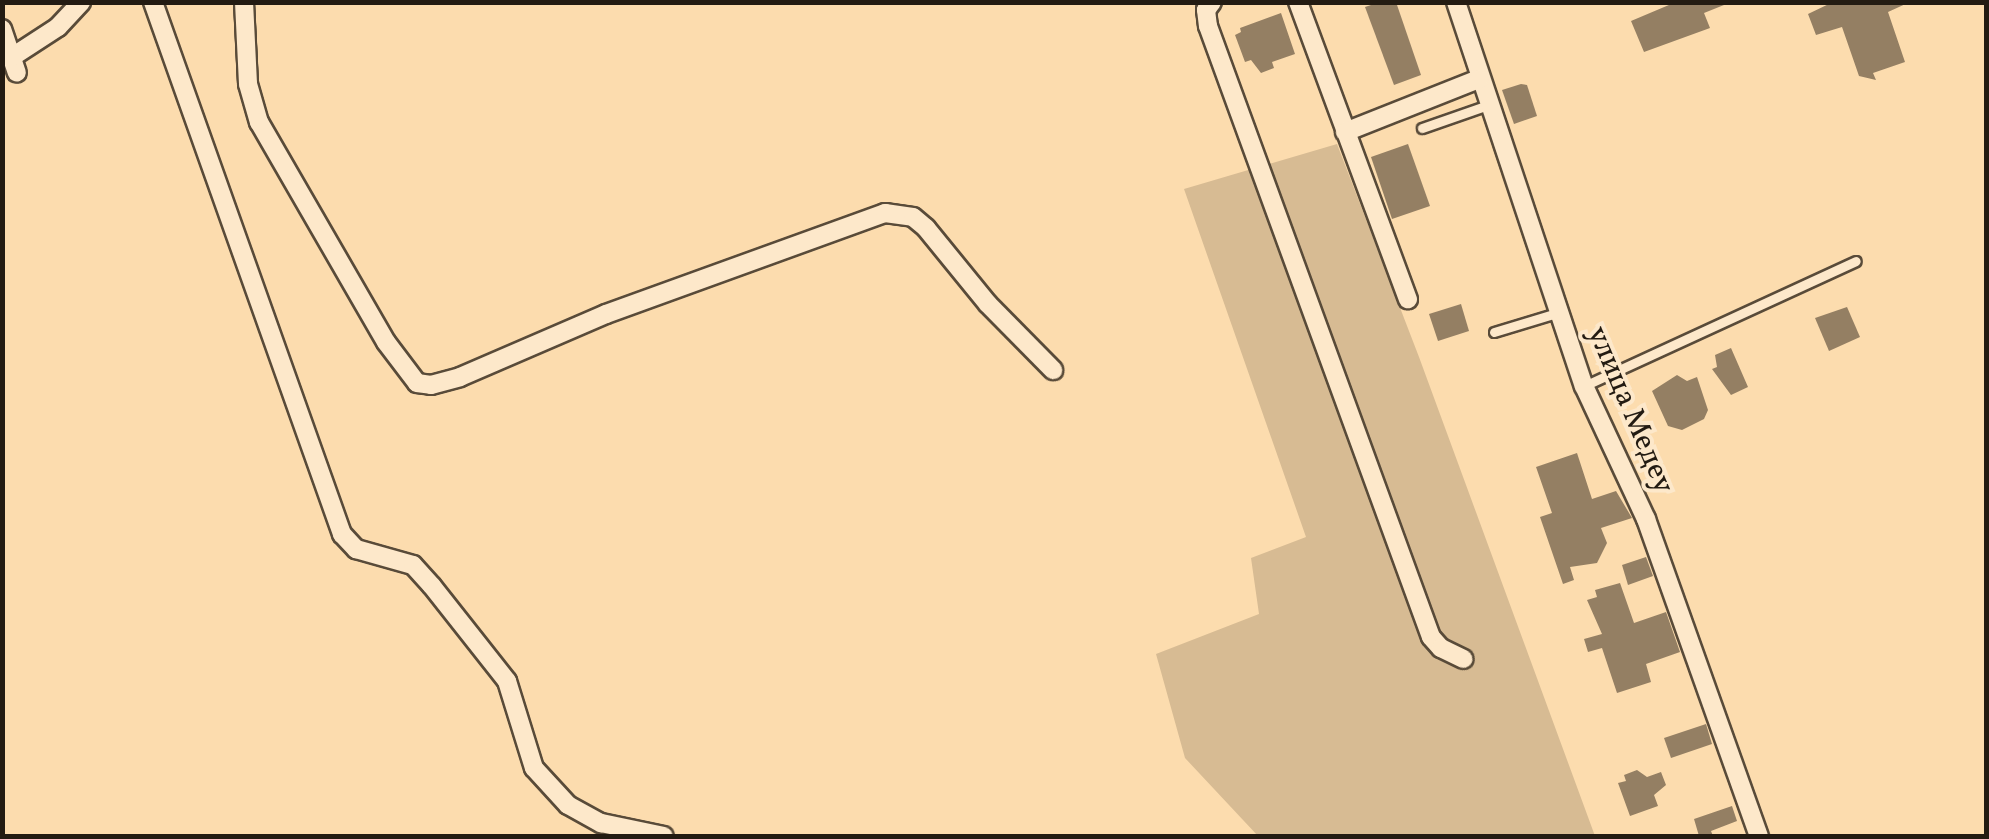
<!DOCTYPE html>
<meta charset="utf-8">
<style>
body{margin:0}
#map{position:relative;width:1989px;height:839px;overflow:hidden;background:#fcdcae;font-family:Vollkorn,serif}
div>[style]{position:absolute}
.green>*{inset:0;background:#d7bb93}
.building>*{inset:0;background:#947f63}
.roads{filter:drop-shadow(2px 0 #594b39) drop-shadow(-2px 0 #594b39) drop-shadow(0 2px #594b39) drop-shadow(0 -2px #594b39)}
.service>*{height:9px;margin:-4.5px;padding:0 4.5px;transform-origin:4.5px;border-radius:4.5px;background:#fde8ca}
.minor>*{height:18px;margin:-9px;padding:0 9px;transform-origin:9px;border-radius:9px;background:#fde8ca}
span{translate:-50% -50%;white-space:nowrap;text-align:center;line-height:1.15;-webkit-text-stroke:8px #fde8ca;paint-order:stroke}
.street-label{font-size:30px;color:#231b12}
.frame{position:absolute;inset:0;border:5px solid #231b12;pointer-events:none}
</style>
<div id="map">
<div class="green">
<i style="clip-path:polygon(1337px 144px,1419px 357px,1595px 836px,1258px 836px,1185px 758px,1156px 654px,1259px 614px,1251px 558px,1306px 537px,1184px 189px)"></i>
</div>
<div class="building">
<i style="clip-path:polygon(1380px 2px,1396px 2px,1421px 75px,1394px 85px,1365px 7px)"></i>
<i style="clip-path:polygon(1676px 2px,1729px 3px,1704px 13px,1710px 28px,1644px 52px,1631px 21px)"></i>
<i style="clip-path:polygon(1833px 2px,1910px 2px,1888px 12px,1905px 62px,1873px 73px,1876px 80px,1859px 76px,1842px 27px,1816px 35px,1808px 14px)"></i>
<i style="clip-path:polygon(1281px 13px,1295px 54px,1272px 62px,1274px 68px,1261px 73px,1251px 60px,1245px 62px,1235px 35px,1241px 32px,1240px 28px)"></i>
<i style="clip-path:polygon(1521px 84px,1527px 85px,1537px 116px,1514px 124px,1502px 90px)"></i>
<i style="clip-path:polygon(1408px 144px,1430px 206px,1392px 219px,1371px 157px)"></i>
<i style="clip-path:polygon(1461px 304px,1469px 331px,1438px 341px,1429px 314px)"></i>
<i style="clip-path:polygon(1847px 307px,1860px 337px,1829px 351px,1815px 318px)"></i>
<i style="clip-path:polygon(1731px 348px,1748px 387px,1731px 395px,1712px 369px,1717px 367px,1715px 355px)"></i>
<i style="clip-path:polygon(1677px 375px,1687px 381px,1697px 377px,1708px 410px,1704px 419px,1682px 430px,1668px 426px,1652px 391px)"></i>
<i style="clip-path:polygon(1577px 453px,1592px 499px,1616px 491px,1632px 518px,1601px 528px,1607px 543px,1597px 563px,1570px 567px,1574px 580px,1563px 584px,1540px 517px,1552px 513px,1536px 467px)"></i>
<i style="clip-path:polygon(1646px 557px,1653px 576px,1628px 585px,1622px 565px)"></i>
<i style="clip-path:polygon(1620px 583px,1634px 623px,1666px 612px,1680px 652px,1646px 664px,1651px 682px,1617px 693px,1602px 648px,1588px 652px,1584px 639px,1602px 634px,1587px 600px,1597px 597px,1595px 590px)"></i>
<i style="clip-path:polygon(1706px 724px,1712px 744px,1671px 758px,1664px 738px)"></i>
<i style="clip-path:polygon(1637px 770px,1647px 777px,1661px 772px,1666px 785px,1654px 795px,1658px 806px,1630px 816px,1618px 783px,1626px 781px,1624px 775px)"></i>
<i style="clip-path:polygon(1732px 806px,1737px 821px,1711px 831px,1713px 836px,1699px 836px,1694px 819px)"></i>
</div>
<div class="roads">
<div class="service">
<i style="left:1422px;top:128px;width:70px;rotate:-19.2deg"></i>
<i style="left:1494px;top:332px;width:69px;rotate:-16.9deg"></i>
<i style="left:1584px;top:386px;width:299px;rotate:-24.7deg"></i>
</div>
<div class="minor">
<i style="left:153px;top:2px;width:565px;rotate:70.44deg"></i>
<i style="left:342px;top:534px;width:21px;rotate:47deg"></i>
<i style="left:356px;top:549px;width:59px;rotate:15.7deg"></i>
<i style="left:413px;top:565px;width:28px;rotate:48deg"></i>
<i style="left:432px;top:586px;width:121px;rotate:51.7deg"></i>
<i style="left:507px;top:681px;width:91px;rotate:72.8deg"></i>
<i style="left:534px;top:768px;width:50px;rotate:47.4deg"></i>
<i style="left:568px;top:805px;width:38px;rotate:29deg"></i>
<i style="left:601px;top:823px;width:64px;rotate:11.7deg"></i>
<i style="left:244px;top:2px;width:82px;rotate:87.2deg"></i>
<i style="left:248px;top:84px;width:40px;rotate:74deg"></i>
<i style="left:259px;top:122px;width:254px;rotate:60deg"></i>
<i style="left:386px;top:342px;width:51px;rotate:52.9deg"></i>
<i style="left:417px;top:383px;width:14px;rotate:8deg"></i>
<i style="left:431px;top:385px;width:30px;rotate:-15deg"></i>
<i style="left:460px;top:377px;width:159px;rotate:-23.3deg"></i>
<i style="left:606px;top:314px;width:297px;rotate:-19.9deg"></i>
<i style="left:885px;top:213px;width:28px;rotate:8deg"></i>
<i style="left:913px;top:217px;width:17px;rotate:40deg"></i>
<i style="left:926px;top:228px;width:98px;rotate:50.8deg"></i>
<i style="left:988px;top:304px;width:93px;rotate:45.4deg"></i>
<i style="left:1212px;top:2px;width:10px;rotate:127deg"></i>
<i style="left:1206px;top:10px;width:16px;rotate:83deg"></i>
<i style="left:1208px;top:26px;width:650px;rotate:69.95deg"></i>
<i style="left:1431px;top:637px;width:15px;rotate:48deg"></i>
<i style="left:1441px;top:648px;width:25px;rotate:26deg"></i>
<i style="left:1298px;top:2px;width:317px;rotate:69.7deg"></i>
<i style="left:1456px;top:2px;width:405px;rotate:71.6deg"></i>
<i style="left:1584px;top:386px;width:147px;rotate:65deg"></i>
<i style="left:1646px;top:519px;width:337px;rotate:70.4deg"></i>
<i style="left:2px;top:29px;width:46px;rotate:71.2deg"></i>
<i style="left:12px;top:57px;width:55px;rotate:-33.1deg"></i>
<i style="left:58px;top:27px;width:34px;rotate:-47deg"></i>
<i style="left:1345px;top:132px;width:144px;rotate:-21.6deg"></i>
</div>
</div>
<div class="street-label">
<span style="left:1630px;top:410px;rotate:67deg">улица Медеу</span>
</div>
<div class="frame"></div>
</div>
